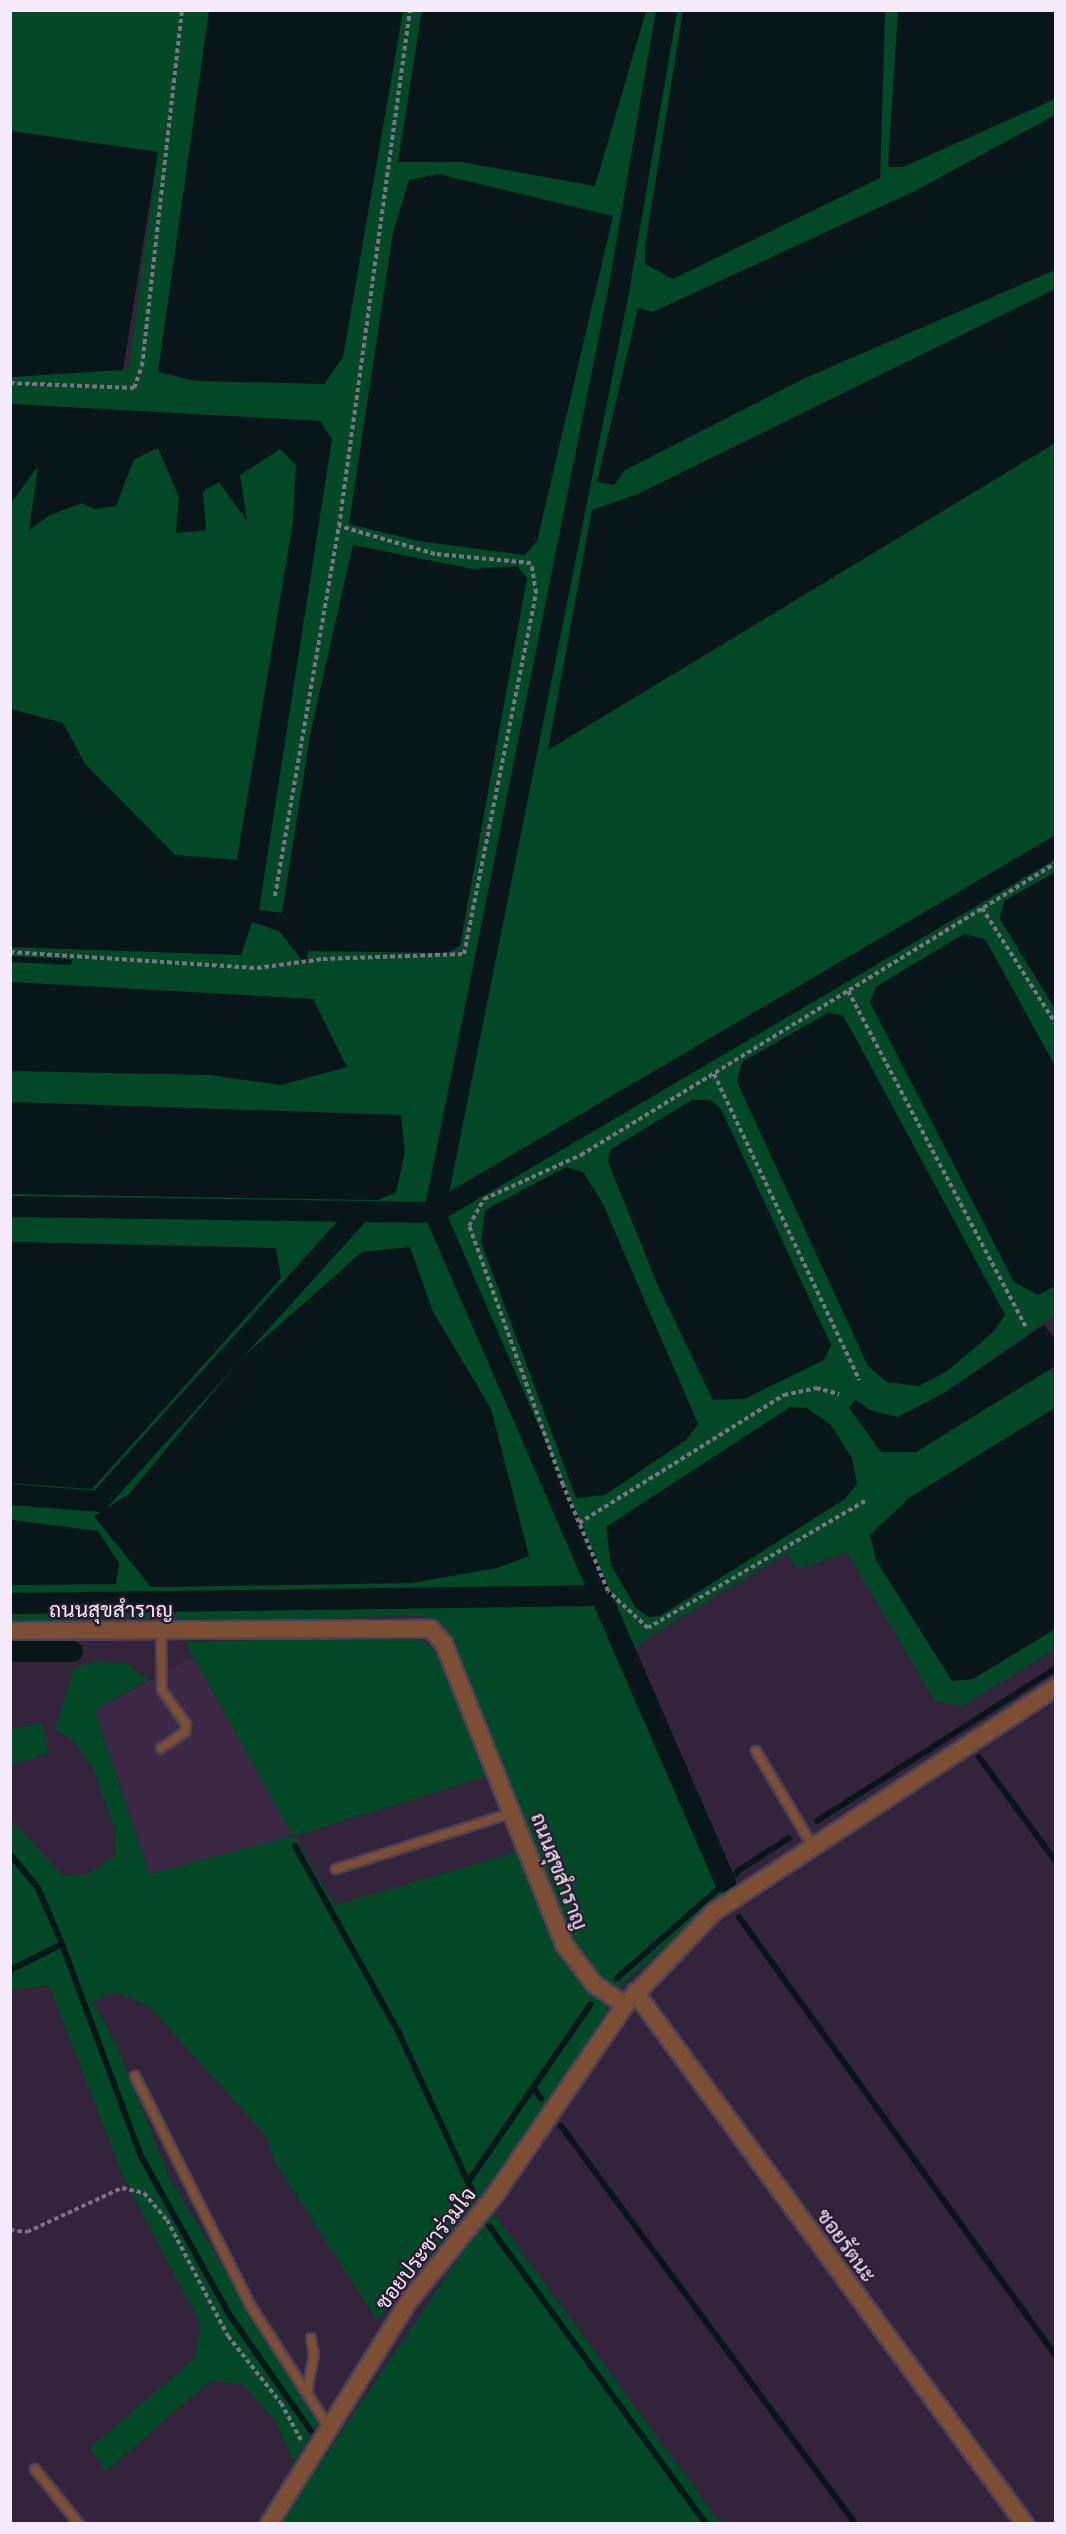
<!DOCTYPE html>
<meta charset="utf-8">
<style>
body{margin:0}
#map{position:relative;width:1066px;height:2534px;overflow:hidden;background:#33243b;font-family:Lato,Sarabun,sans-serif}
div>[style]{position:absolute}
.built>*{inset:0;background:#3c2946}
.green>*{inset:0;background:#014926}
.water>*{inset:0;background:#08161a}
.stream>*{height:6px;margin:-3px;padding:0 3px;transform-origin:3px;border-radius:3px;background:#08161a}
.canal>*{height:21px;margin:-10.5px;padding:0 10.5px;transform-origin:10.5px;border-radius:10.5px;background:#08161a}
.path>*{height:4px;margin-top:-2px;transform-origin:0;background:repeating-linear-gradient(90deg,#7f7286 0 4.5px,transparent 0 7.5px)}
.roads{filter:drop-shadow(2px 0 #4e4056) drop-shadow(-2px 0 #4e4056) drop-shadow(0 2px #4e4056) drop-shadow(0 -2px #4e4056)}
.lane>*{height:8px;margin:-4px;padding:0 4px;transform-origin:4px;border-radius:4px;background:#7c4e34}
.street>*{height:16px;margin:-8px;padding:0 8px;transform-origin:8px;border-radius:8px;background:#7c4e34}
span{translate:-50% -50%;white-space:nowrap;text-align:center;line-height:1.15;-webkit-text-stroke:4.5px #291a30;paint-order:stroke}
.street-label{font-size:21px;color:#f4eaf9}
.frame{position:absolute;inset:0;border:12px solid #f4eaf9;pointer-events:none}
</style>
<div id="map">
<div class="built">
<i style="clip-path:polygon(193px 1657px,294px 1836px,149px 1874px,95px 1710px)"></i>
</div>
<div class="green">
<i style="clip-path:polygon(evenodd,11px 11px,209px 11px,192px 147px,343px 357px,403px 11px,422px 11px,398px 162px,462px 162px,594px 186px,646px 11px,683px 11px,645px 247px,880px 178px,885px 11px,898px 11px,888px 167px,903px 167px,1055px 99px,1055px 115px,915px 191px,652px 312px,638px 308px,614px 484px,625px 470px,805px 378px,1055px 270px,1055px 289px,638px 494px,592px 510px,548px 749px,1055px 443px,1055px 872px,1004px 901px,1000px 919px,1055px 1009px,1055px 1066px,997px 960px,1038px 1295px,1055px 1286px,1055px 1315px,944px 1393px,898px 1417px,872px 1411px,855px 1400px,916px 1452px,1050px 1368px,1055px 1378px,1055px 1408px,909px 1498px,973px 1679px,1055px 1629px,1055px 1649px,962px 1706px,935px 1701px,847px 1552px,797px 1569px,787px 1553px,647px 1638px,634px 1651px,640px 1670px,733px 1888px,617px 1989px,597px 1977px,570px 1938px,461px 1658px,444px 1626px,418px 1615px,207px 1623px,11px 1622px,11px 1585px,115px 1584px,97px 1531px,11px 1520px,11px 1483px,92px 1489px,281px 1278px,276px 1248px,11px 1242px,11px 1194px,378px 1200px,401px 1115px,11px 1102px,11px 1071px,210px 1075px,281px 1085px,346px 1067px,313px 999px,11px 982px,11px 947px,241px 955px,252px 922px,279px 931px,306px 965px,307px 951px,447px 953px,517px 566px,472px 569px,353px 545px,311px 730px,282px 913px,259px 910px,320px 421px,11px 404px,11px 377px,129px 369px,158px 152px,11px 131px,11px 11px,409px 180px,613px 216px,537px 541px,525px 555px,419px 541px,349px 524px,393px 233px,409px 180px,11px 11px,843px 1015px,1005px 1315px,993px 1332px,947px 1371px,919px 1386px,737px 1082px,843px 1015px,11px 11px,692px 1100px,823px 1360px,744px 1399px,610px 1150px,692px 1100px,11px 11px,583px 1172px,602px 1202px,698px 1424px,686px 1440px,576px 1498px,526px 1361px,583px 1172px,11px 11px,410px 1247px,433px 1312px,491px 1409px,431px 1578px,411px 1583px,151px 1587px,94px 1517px,129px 1494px,241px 1359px,362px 1252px,410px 1247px)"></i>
<i style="clip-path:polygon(158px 448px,179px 497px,176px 533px,203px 491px,219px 482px,247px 520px,240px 475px,280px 449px,296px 464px,293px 522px,237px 860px,175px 855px,85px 764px,63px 723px,11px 709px,11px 503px,39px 464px,30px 530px,48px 516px,82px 503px,95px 509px,116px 506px,134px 459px)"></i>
<i style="clip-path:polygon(410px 1637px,426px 1643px,441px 1659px,487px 1776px,294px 1836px,335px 1905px,520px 1851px,567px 1966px,608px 2006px,606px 2017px,484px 2191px,377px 2320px,274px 2161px,268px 2138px,149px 2006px,116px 1992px,93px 2001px,118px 2048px,169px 2177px,318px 2423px,294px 2463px,275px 2420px,243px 2385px,211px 2380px,106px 2471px,90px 2448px,195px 2358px,201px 2325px,123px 2176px,49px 1985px,11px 1990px,10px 1818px,63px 1876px,87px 1875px,116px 1855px,116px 1832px,93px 1768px,72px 1739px,55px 1730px,74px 1668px,98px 1660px,130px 1665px,148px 1680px,95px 1710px,149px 1874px,293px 1836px,185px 1642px)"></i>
<i style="clip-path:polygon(42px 1723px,48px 1753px,11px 1765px,11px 1729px)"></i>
<i style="clip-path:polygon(491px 2210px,720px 2523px,279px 2524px)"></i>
</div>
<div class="water">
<i style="clip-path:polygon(422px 10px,646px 11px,595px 186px,462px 162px,398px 162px)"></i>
<i style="clip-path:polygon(209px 11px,403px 11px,343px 357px,324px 384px,196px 381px,158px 372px)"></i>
<i style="clip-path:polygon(683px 11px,885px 11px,880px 178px,673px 279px,645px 264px,645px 247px)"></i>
<i style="clip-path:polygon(898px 11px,1055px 11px,1055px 99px,903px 167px,888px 167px)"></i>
<i style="clip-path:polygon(1055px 115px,1055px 270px,805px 378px,625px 470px,614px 485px,597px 482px,638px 308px,653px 312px,915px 191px)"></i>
<i style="clip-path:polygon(11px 131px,158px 152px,123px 370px,11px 377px)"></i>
<i style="clip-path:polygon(438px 174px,613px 216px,537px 541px,525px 555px,419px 541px,349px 524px,393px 233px,409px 180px)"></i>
<i style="clip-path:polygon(1055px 289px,1055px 443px,548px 750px,592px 510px,638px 494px)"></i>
<i style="clip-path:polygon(11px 404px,320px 421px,332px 439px,259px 910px,282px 913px,311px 730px,353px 545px,472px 569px,517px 566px,527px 578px,460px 946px,447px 953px,308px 951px,306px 965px,279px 931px,252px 922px,241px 955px,11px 947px,11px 709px,63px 723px,85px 764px,175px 855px,237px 860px,293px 522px,296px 465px,280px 449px,240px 475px,247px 521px,219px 482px,203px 491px,206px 530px,176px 533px,179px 497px,158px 448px,134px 459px,116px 506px,95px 509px,82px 503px,48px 516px,29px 530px,38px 466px,11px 503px)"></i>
<i style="clip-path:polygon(1055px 872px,1055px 1009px,1000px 919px,1004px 901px)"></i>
<i style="clip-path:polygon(964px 934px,985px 939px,1055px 1066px,1055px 1286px,1038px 1295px,1014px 1282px,870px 1002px,877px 986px)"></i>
<i style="clip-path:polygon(11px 982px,313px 999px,347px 1067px,281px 1085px,210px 1075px,11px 1071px)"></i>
<i style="clip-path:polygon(827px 1013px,842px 1015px,856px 1039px,1005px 1315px,993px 1332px,947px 1371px,919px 1386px,887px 1382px,868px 1366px,737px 1082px,742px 1062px)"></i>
<i style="clip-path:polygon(692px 1100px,710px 1100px,721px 1109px,831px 1345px,824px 1360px,744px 1399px,713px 1400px,659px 1288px,608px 1162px,610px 1150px)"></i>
<i style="clip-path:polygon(11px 1102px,401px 1115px,405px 1152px,396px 1192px,378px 1200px,11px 1194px)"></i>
<i style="clip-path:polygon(566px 1167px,583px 1172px,602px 1202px,698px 1424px,686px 1440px,605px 1495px,576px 1498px,481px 1242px,485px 1210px)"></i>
<i style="clip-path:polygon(11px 1242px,276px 1248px,281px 1278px,92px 1489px,11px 1483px)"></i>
<i style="clip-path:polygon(410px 1247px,433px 1312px,491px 1409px,529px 1556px,497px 1568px,411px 1583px,151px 1587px,94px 1516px,129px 1494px,241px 1359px,362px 1252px)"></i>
<i style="clip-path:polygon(1044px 1325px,1055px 1339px,1055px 1366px,916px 1452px,881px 1452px,849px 1408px,855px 1400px,872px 1411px,898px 1417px,944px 1393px)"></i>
<i style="clip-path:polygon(790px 1407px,807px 1408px,831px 1425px,852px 1458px,857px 1484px,845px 1499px,660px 1616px,649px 1617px,636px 1608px,611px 1565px,606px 1527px)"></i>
<i style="clip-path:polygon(1055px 1408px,1055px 1629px,973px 1679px,952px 1681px,876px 1560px,870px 1535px,909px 1498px)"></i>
<i style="clip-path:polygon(11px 1520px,98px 1531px,119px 1563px,116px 1584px,11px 1585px)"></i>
</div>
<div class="stream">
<i style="left:10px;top:959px;width:59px;rotate:2.9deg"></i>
<i style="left:979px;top:1757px;width:130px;rotate:53.7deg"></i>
<i style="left:817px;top:1821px;width:284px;rotate:-32.6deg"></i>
<i style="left:295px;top:1846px;width:212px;rotate:60.9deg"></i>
<i style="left:398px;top:2031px;width:181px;rotate:65.1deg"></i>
<i style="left:10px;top:1854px;width:44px;rotate:50.5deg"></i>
<i style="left:38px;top:1888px;width:61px;rotate:66.8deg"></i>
<i style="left:62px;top:1944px;width:58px;rotate:153.4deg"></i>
<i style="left:739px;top:1917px;width:541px;rotate:54.17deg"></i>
<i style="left:62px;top:1944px;width:226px;rotate:69.6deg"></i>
<i style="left:141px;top:2156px;width:181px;rotate:60.9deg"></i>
<i style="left:229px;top:2314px;width:143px;rotate:55deg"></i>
<i style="left:617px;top:1978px;width:165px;rotate:-41.3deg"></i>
<i style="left:741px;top:1869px;width:57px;rotate:-32.9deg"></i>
<i style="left:533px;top:2087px;width:14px;rotate:56deg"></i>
<i style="left:561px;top:2126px;width:495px;rotate:53.5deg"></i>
<i style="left:468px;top:2182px;width:216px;rotate:-55.4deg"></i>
<i style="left:489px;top:2226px;width:369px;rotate:53.9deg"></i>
</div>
<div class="canal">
<i style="left:666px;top:10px;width:280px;rotate:99.7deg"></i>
<i style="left:619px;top:286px;width:944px;rotate:101.3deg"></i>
<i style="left:434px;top:1212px;width:730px;rotate:66.52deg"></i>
<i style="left:10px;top:1206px;width:424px;rotate:0.8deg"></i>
<i style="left:434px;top:1212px;width:722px;rotate:-30.47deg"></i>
<i style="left:10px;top:1494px;width:88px;rotate:4.5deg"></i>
<i style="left:98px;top:1501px;width:391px;rotate:-47.9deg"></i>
<i style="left:10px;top:1603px;width:588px;rotate:-0.78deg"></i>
<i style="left:10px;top:1651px;width:62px"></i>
</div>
<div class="path">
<i style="left:10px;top:383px;width:124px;rotate:2.3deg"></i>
<i style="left:134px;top:388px;width:23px;rotate:-70deg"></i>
<i style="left:142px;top:366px;width:358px;rotate:-83.6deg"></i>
<i style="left:275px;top:896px;width:375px;rotate:-80.2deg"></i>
<i style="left:339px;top:526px;width:521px;rotate:-82.17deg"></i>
<i style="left:982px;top:908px;width:138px;rotate:57.5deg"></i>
<i style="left:10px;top:952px;width:248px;rotate:3.7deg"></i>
<i style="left:257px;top:968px;width:67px;rotate:-7.8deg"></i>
<i style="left:323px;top:959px;width:141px;rotate:-2deg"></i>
<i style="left:464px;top:954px;width:368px;rotate:-78.7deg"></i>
<i style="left:536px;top:593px;width:30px;rotate:-99deg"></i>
<i style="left:531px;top:563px;width:96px;rotate:-174.6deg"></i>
<i style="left:435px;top:554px;width:100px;rotate:-163.7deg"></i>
<i style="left:848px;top:991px;width:380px;rotate:62.1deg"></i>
<i style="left:714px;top:1074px;width:339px;rotate:64.6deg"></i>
<i style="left:865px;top:1501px;width:251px;rotate:149.7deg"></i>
<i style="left:648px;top:1628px;width:54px;rotate:-137.2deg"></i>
<i style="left:608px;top:1591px;width:115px;rotate:-113deg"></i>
<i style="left:563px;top:1485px;width:276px;rotate:-109.9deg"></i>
<i style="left:469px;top:1226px;width:31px;rotate:-61deg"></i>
<i style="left:484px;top:1199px;width:107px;rotate:-24.4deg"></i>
<i style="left:581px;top:1155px;width:558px;rotate:-31.58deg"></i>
<i style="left:579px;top:1523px;width:242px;rotate:-32deg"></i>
<i style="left:784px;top:1395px;width:33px;rotate:-12deg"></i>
<i style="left:816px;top:1388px;width:24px;rotate:15deg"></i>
<i style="left:10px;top:2230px;width:17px;rotate:7deg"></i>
<i style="left:27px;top:2232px;width:105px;rotate:-24.9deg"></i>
<i style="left:122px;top:2188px;width:23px;rotate:13deg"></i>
<i style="left:144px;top:2193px;width:35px;rotate:50deg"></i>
<i style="left:167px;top:2220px;width:131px;rotate:62.3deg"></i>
<i style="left:228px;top:2336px;width:85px;rotate:51.7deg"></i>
<i style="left:281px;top:2403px;width:42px;rotate:61.6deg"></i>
</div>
<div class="roads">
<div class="lane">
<i style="left:161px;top:1632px;width:58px;rotate:89deg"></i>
<i style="left:162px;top:1690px;width:42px;rotate:54.8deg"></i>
<i style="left:186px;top:1724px;width:8px;rotate:97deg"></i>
<i style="left:185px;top:1732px;width:29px;rotate:146deg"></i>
<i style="left:756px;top:1751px;width:109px;rotate:59.2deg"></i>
<i style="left:336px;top:1869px;width:185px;rotate:-17.7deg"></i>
<i style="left:135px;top:2076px;width:256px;rotate:63.3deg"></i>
<i style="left:250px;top:2305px;width:144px;rotate:57.2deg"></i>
<i style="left:307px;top:2393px;width:39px;rotate:-80deg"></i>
<i style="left:314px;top:2355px;width:17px;rotate:-100deg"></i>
<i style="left:35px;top:2469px;width:70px;rotate:51.3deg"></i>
</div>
<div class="street">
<i style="left:10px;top:1631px;width:421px;rotate:-0.3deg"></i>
<i style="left:431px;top:1629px;width:20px;rotate:49deg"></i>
<i style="left:444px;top:1644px;width:323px;rotate:68.2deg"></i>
<i style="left:564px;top:1944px;width:50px;rotate:53.1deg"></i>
<i style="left:594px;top:1984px;width:37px;rotate:34deg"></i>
<i style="left:625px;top:2005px;width:129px;rotate:-46.3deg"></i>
<i style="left:714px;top:1912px;width:409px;rotate:-33.3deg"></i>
<i style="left:635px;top:1992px;width:660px;rotate:53.76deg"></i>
<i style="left:269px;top:2524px;width:262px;rotate:-57.9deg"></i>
<i style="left:408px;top:2302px;width:138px;rotate:-50.9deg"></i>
<i style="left:495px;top:2195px;width:230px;rotate:-55.6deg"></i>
</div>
</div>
<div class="street-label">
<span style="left:111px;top:1609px">ถนนสุขสำราญ</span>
<span style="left:560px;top:1871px;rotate:69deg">ถนนสุขสำราญ</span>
<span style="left:847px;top:2245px;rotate:54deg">ซอยรัตนะ</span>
<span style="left:425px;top:2248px;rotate:-52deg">ซอยประชาร่วมใจ</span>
</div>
<div class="frame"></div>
</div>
